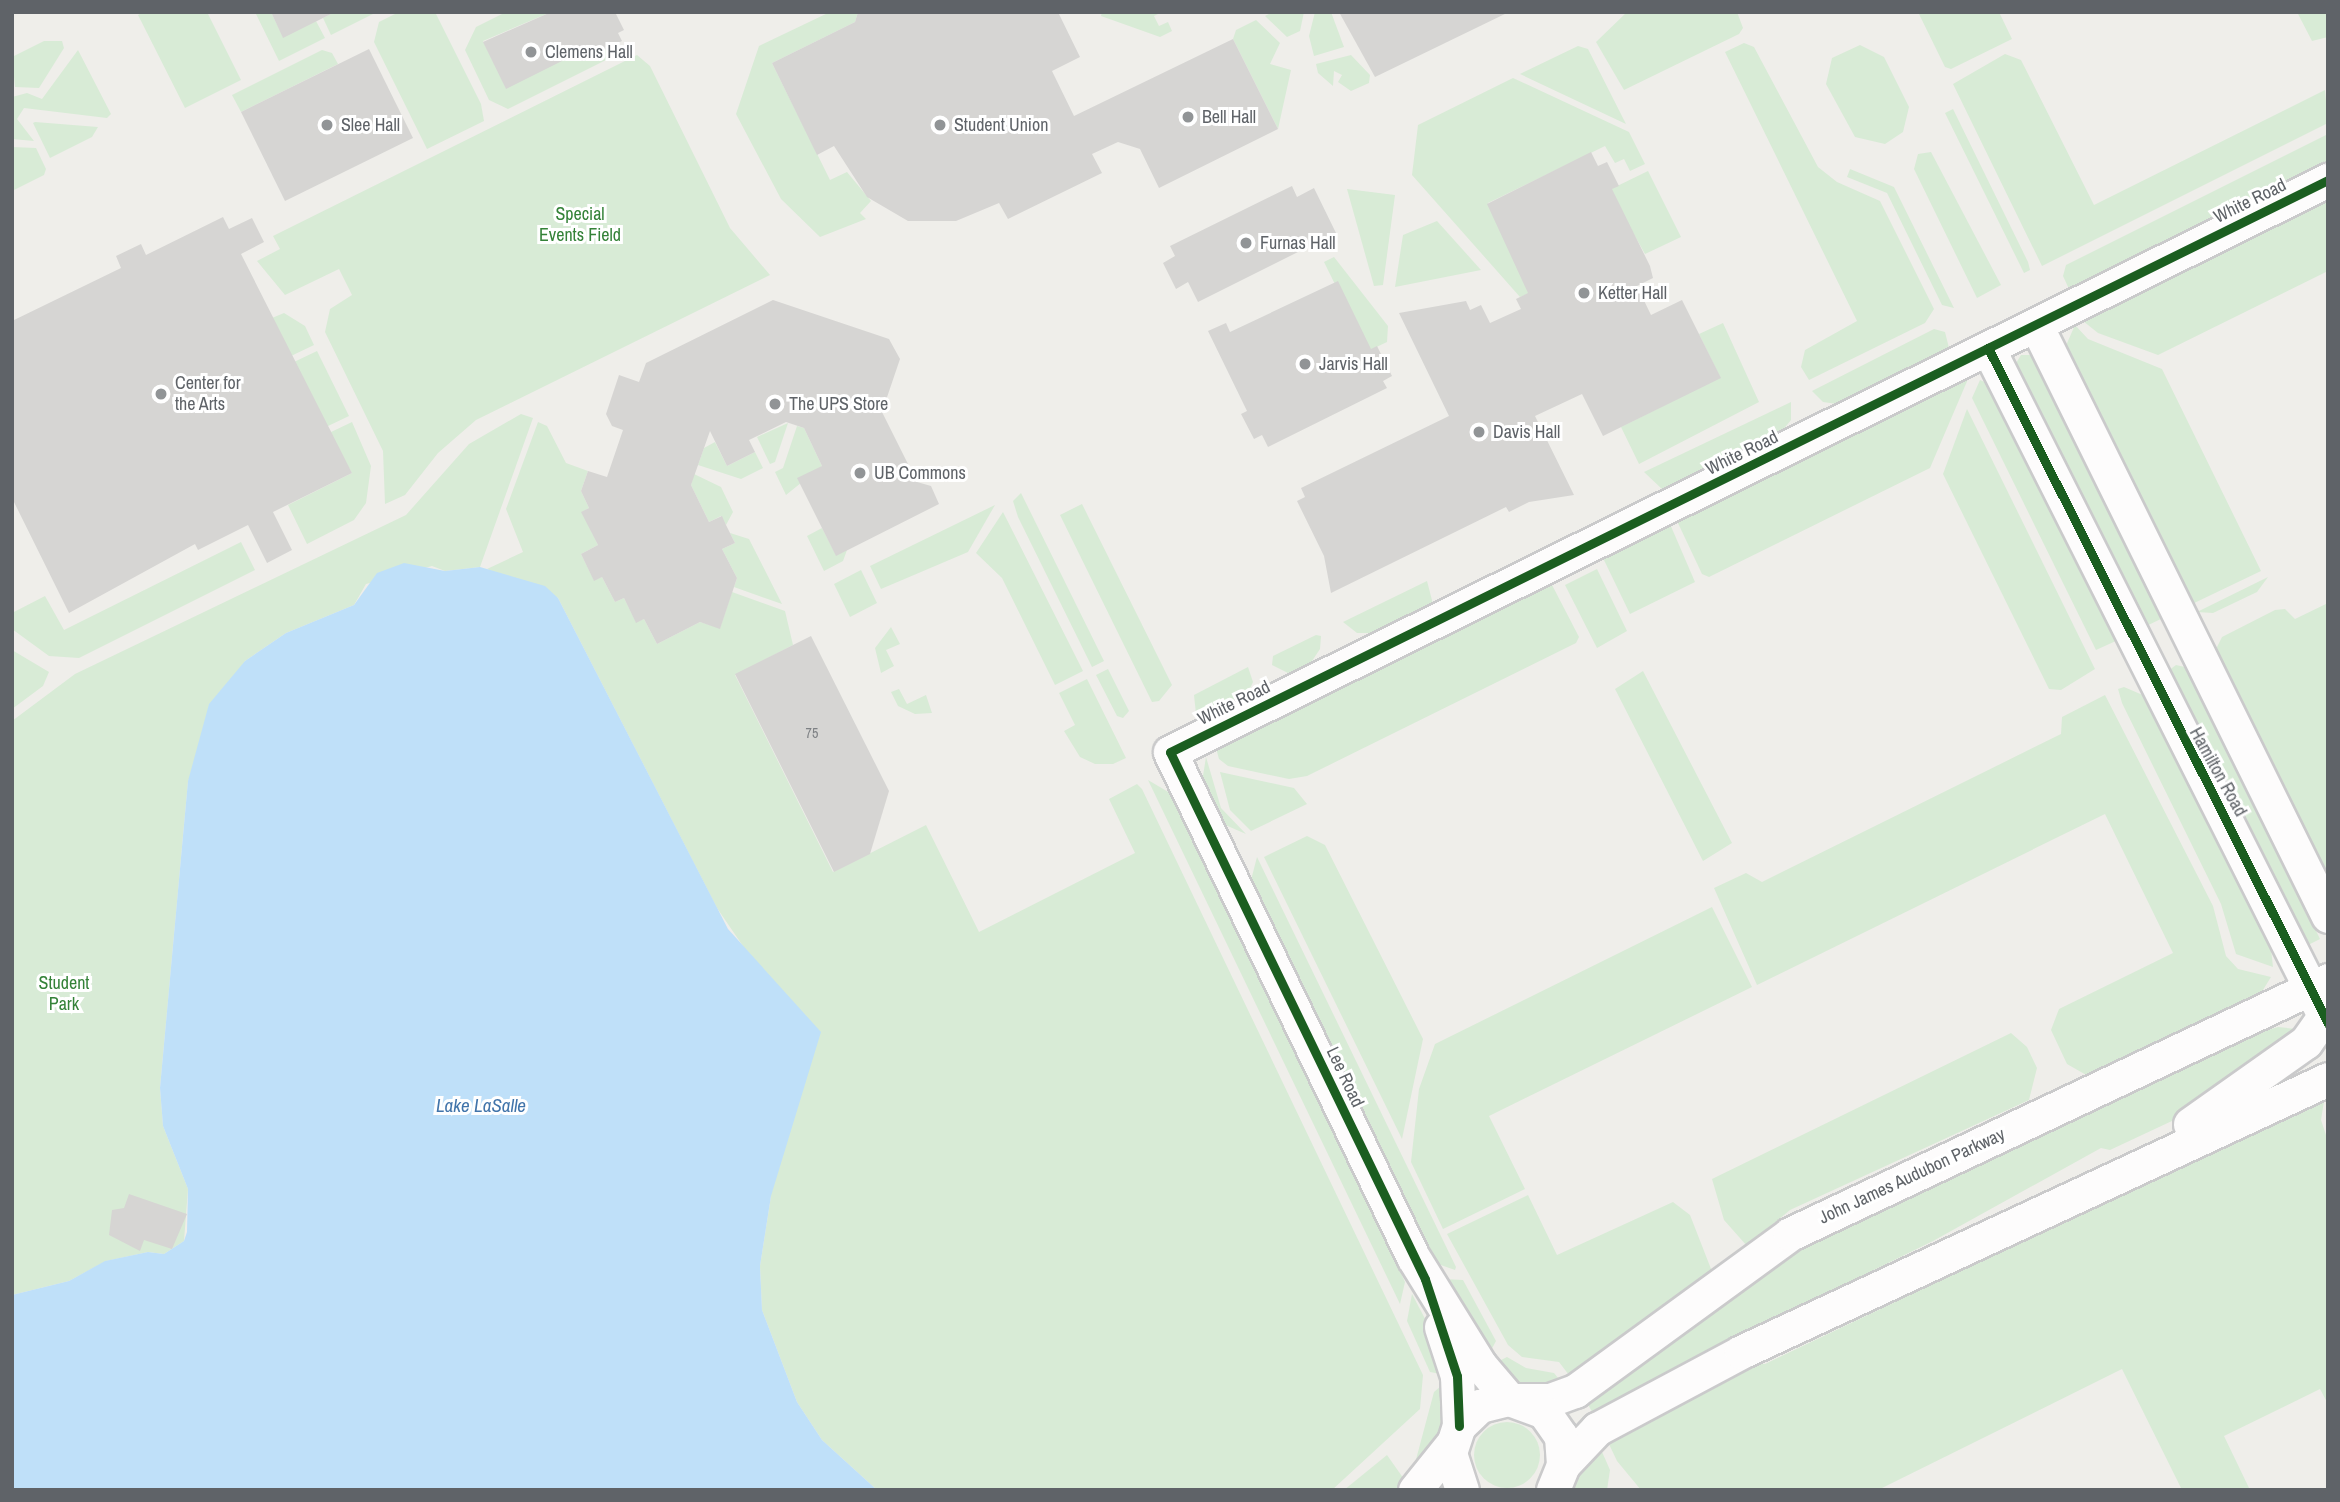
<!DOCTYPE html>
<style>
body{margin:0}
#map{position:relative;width:2340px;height:1502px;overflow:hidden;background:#efeeea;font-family:"Archivo Narrow",sans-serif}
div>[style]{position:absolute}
.green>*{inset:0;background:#d8ebd6}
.round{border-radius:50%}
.water>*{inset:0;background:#bfe0f9}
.building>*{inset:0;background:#d6d5d3}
.roads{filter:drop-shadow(2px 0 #cacacb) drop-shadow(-2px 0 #cacacb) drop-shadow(0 2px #cacacb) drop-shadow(0 -2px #cacacb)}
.secondary>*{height:33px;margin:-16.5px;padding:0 16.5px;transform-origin:16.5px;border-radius:16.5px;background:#fdfcfc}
.cycleway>*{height:9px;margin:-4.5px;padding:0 4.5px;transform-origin:4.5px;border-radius:4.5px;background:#1b5e20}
.dots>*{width:19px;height:19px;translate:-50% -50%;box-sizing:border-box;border:4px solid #fff;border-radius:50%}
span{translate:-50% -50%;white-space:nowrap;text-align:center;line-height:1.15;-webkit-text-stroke:6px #fff;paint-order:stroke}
.number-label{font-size:14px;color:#7e8184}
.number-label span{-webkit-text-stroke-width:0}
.poi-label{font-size:18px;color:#5f6368}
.left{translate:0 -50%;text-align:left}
.street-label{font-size:18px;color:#5f6368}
.park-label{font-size:18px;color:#348238}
.water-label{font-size:19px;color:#4174aa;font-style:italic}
.frame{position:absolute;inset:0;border:14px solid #5f6368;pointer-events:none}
</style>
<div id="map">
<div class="green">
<i style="clip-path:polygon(144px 12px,207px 12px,241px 80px,185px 108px,138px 15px)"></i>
<i style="clip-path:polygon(255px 12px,271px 12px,283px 37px,316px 21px,325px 38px,279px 61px)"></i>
<i style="clip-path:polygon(335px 12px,377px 12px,331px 35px,323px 18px)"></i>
<i style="clip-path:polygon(399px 12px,435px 12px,481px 104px,484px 121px,427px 149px,374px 42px,379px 22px)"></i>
<i style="clip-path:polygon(506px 12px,551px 12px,483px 41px,506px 88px,576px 50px,582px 61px,610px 47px,614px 56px,508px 109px,489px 100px,465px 50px,476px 27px)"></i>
<i style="clip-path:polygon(830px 12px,858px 12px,855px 22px,772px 63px,830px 180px,847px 172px,871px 201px,860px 213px,866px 219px,820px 237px,781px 199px,736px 114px,759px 46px)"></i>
<i style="clip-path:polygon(1102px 12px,1162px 12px,1154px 16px,1159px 26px,1168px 22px,1172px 31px,1160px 37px,1101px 16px)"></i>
<i style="clip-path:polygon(1273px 12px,1304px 12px,1300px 31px,1287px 37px,1265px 16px)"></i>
<i style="clip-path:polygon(1315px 12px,1331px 12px,1344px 47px,1314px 56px,1309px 36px)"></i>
<i style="clip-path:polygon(1627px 12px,1737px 12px,1743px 28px,1739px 34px,1624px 90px,1596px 42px)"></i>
<i style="clip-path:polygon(1918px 12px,1999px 12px,2012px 39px,1951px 69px,1945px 67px)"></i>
<i style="clip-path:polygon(2297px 12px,2328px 12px,2328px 37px,2312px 41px)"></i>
<i style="clip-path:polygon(1256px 20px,1280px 43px,1270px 64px,1291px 70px,1278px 129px,1233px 39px,1236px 30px)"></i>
<i style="clip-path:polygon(44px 41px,62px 41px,64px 48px,39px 88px,15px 87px,12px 57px)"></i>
<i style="clip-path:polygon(1744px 43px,1754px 47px,1818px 167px,1837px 182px,1880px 201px,1934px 309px,1925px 323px,1809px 380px,1801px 367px,1805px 350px,1857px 321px,1725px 52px)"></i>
<i style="clip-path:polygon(1860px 45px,1884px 57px,1909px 107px,1903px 132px,1885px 144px,1855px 137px,1826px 84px,1832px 58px)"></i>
<i style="clip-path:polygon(1578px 46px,1588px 49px,1626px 124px,1520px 74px)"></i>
<i style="clip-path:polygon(78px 50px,111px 114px,107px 118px,24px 108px,17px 119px,34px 141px,12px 139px,12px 97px,27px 93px,42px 99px)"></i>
<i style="clip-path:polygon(322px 50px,332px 53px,338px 64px,241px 112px,232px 95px)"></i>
<i style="clip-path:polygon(2005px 54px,2021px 60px,2094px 205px,2325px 90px,2328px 123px,2042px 266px,1953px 84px)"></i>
<i style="clip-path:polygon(637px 55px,650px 66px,730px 228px,770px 275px,476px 420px,438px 453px,405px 495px,385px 504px,383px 451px,325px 332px,330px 309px,352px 295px,339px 269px,285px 295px,257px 261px,280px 249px,273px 236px)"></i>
<i style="clip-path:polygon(1351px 55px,1370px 75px,1369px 83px,1351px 91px,1338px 82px,1342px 75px,1334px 71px,1333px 86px,1318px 73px,1316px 64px)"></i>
<i style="clip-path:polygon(1513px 78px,1629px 132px,1645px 164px,1630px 171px,1624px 159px,1615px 163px,1605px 146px,1488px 203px,1532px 292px,1520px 297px,1412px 175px,1418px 125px)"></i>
<i style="clip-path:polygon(1953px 109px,2028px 262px,2030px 270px,2024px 273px,1945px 113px)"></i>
<i style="clip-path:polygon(33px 123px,35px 122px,98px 127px,92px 137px,50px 158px)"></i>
<i style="clip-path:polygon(2328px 134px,2328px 161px,2069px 289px,2063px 276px,2066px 265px)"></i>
<i style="clip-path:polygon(12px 147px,36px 148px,46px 169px,44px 175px,12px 191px)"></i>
<i style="clip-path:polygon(1931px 152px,2001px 285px,1977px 298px,1914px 169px,1918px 154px)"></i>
<i style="clip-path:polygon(1850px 169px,1894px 187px,1954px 308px,1942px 305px,1887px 193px,1847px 177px)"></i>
<i style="clip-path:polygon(1648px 171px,1681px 237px,1645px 254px,1609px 190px)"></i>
<i style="clip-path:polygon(1347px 189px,1395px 195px,1383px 285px,1374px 286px)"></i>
<i style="clip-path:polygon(2328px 199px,2328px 271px,2158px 355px,2098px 333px,2083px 321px)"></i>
<i style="clip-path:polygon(1437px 221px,1481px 270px,1395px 287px,1403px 235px)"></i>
<i style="clip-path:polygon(1334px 257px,1388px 326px,1387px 342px,1368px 351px,1324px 262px)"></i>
<i style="clip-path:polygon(284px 313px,305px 326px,314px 345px,291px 356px,272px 318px)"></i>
<i style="clip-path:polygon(1723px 323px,1759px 402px,1639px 464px,1621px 427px,1720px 377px,1699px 334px)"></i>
<i style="clip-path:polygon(2075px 325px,2088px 339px,2162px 369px,2261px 571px,2188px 606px,2064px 350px)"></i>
<i style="clip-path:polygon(1934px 329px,1945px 332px,1949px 348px,1837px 404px,1823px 402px,1812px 391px)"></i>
<i style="clip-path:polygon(317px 351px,349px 416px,326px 427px,294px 362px)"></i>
<i style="clip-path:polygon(2021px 355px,2033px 355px,2165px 617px,2140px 629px,2013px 368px)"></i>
<i style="clip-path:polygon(1968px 379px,1930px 468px,1709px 577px,1702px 574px,1677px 521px)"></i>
<i style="clip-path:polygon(1980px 380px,1987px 383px,2118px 640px,2096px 650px,1972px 398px)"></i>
<i style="clip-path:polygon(1791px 402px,1791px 420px,1782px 431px,1663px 490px,1644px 472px)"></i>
<i style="clip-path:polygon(1967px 409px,2095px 669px,2061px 690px,2049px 689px,1943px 474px)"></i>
<i style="clip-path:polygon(521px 414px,533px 418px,480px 567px,445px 571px,432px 566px,366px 584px,354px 605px,286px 633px,245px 661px,188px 781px,160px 1088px,163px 1126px,188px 1189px,184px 1241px,164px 1254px,148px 1252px,106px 1261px,69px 1281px,12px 1295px,12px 721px,75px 674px,406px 515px,469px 444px)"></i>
<i style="clip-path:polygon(352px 422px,371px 466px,366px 503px,354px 520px,307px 544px,288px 505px,352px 473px,329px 433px)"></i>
<i style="clip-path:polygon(538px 422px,547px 426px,566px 463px,588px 471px,581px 491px,589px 508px,582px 512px,598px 545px,581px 554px,594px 580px,602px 577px,615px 602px,624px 598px,636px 622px,644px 619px,657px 644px,700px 622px,720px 628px,732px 592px,785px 611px,793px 645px,735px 675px,833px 872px,926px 825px,979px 932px,1135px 853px,1109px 799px,1137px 784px,1142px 789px,1423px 1375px,1420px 1409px,1332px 1490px,877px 1490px,822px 1440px,797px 1402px,762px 1310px,760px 1266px,771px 1196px,747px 952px,717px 908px,558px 598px,487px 569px,523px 552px,506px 509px)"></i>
<i style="clip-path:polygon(788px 423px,775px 462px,770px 464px,757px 437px)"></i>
<i style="clip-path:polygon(797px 426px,804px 428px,822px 466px,786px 495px,775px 472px,783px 468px)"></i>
<i style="clip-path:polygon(715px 442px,727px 466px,755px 452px,763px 468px,741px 479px,698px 465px,704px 448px)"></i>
<i style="clip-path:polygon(694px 474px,721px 487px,733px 512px,726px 525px,721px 516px,709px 522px,691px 485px)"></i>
<i style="clip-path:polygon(1021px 493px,1104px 661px,1092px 667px,1018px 517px,1013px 501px)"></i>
<i style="clip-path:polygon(1082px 504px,1172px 685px,1159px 701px,1152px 702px,1060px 515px)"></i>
<i style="clip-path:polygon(995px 505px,968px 552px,881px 589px,870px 566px)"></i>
<i style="clip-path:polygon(1003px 512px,1083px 671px,1055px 685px,1002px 578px,976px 553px)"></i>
<i style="clip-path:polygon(1670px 524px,1695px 582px,1630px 614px,1603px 558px)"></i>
<i style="clip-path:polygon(822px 528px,836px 555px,847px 550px,843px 561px,824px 571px,807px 536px)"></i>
<i style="clip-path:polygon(730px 533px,749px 539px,782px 604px,734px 587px,737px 578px,722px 549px,735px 543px)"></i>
<i style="clip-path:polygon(241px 542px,255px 570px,79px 658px,49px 656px,12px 629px,12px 613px,45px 596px,64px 630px)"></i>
<i style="clip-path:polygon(1597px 569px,1627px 631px,1597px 648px,1565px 585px)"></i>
<i style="clip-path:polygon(861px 570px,877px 603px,850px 617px,834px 584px)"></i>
<i style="clip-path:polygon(2268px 577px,2257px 592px,2213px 613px,2197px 612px)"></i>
<i style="clip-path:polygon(1427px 581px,1433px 604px,1374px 633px,1357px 633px,1343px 622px)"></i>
<i style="clip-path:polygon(1551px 583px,1579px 637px,1576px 643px,1307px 776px,1289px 779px,1228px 766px,1219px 759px,1216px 748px)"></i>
<i style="clip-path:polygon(2328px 603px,2328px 887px,2215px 651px,2222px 637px,2275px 610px,2285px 609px,2295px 619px)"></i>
<i style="clip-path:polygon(891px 627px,900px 644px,886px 650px,894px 666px,881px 673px,875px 648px)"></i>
<i style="clip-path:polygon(1316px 635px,1321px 636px,1320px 649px,1310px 664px,1288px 673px,1272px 665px,1273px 656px)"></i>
<i style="clip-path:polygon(12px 650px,49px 672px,43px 686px,12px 709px)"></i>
<i style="clip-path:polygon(2176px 665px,2189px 668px,2320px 939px,2308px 945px,2168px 671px)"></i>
<i style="clip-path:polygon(1248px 667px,1253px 682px,1247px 695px,1200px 718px,1196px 714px,1194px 695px)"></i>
<i style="clip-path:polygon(1108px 669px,1129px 711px,1123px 718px,1117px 716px,1096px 675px)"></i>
<i style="clip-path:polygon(1643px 671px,1732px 843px,1703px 861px,1615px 689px)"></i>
<i style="clip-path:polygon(1087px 679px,1126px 758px,1113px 764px,1095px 764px,1080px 757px,1064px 731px,1075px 725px,1059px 693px)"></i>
<i style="clip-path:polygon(2124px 687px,2145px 696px,2271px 949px,2273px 967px,2236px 954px,2221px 904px,2122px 703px,2118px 689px)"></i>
<i style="clip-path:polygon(899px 689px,907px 704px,926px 695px,932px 713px,915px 714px,898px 706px,891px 692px)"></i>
<i style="clip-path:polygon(2105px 695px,2213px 906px,2226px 956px,2238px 969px,2271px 977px,2258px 998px,2088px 1076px,2067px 1064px,2051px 1030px,2059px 1009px,2173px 953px,2105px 814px,1757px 985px,1714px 888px,1746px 873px,1762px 882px,2061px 734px,2062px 717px)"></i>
<i style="clip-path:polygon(1206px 757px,1221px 808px,1246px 834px,1223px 824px,1202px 782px)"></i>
<i style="clip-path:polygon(1220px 772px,1294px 788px,1307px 804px,1251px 831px,1230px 810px)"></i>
<i style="clip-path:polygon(1148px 780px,1170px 793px,1327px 1113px,1405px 1282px,1400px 1304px)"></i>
<i style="clip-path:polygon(1307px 836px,1325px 845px,1423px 1039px,1402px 1139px,1264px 857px)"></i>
<i style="clip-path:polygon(1257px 857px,1456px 1267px,1455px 1270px,1438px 1264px,1401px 1196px,1251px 880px)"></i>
<i style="clip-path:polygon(1712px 907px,1752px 987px,1489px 1116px,1525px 1189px,1443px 1229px,1411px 1162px,1419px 1089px,1435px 1044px)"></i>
<i style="clip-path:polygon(2278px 1027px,2296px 1029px,2189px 1113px,2110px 1150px,2101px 1148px,1933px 1241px,1778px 1317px,1597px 1421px,1584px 1397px,1713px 1299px,1811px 1241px,2240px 1038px)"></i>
<i style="clip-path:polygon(2011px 1033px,2027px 1047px,2037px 1068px,2029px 1100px,1790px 1210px,1747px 1246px,1724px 1220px,1712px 1179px)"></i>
<i style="clip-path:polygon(2325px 1095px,2321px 1120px,2328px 1141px,2328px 1404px,2320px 1389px,2224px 1436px,2250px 1490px,2182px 1490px,2122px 1369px,1878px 1490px,1641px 1490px,1617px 1461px,1607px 1440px,1754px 1363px,1765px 1364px,2120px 1195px,2124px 1186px)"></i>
<i style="clip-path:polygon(1528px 1195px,1557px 1255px,1673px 1202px,1690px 1215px,1713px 1274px,1572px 1379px,1559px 1362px,1522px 1357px,1508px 1345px,1447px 1234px)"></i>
<i style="clip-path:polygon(1444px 1279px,1463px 1280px,1496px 1341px,1489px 1354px)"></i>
<i style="clip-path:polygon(1412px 1294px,1432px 1332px,1446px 1375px,1430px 1372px,1407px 1321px)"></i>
<i style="clip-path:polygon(1507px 1357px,1526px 1368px,1554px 1373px,1563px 1384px,1515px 1384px,1493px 1364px)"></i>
<i style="clip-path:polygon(1441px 1386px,1447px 1412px,1433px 1452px,1414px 1467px,1434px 1392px)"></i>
<i class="round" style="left:1474px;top:1422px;width:66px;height:66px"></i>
<i style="clip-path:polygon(1599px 1445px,1610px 1470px,1607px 1490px,1569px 1490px)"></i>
<i style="clip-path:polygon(1387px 1455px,1406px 1482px,1403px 1490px,1344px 1490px)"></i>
</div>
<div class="water">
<i style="clip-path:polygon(404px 563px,445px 571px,480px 567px,545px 586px,558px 598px,728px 929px,821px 1032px,771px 1196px,760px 1266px,762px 1310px,797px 1402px,822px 1440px,877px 1490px,12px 1490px,12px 1295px,69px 1281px,105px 1261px,148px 1252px,164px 1254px,184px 1241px,187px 1232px,188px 1189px,163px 1126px,160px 1088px,188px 781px,209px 704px,245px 661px,286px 633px,354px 605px,377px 573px)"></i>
</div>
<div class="building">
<i style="clip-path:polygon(271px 12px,335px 12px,283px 38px)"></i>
<i style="clip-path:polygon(551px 12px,615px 12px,624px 30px,618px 33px,622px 41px,582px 61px,578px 53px,506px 89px,483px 42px)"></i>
<i style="clip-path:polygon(858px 12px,1058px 12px,1080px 57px,1052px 71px,1074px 116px,1233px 39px,1278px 129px,1159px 188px,1140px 149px,1118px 142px,1092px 154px,1102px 173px,1008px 219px,999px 203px,956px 221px,908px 221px,867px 197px,834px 146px,817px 155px,772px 63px,855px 22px)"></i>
<i style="clip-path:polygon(1339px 12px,1509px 12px,1375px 77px)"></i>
<i style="clip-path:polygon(369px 49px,413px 138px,285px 201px,241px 112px)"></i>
<i style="clip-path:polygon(1591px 152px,1598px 166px,1607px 162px,1619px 186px,1612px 189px,1650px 266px,1653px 278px,1637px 286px,1651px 315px,1682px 300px,1721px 378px,1603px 436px,1582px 394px,1535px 416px,1574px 495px,1529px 502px,1509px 512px,1506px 507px,1331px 593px,1324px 556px,1297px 501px,1305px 497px,1301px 488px,1449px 416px,1399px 313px,1466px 301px,1470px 310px,1481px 305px,1490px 323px,1521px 309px,1516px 299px,1528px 293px,1487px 204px)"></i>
<i style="clip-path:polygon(1292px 186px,1297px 197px,1314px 188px,1336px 233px,1198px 302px,1188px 282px,1176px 289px,1163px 263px,1175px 256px,1170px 246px)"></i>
<i style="clip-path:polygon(223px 217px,229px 229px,252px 218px,264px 242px,241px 254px,352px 473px,273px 512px,292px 550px,267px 563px,248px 525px,198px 550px,195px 544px,69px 613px,12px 498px,12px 321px,121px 268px,116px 256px,141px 244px,146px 255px)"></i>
<i style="clip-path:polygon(1338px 281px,1371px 349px,1377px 346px,1392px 376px,1383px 381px,1387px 388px,1268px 447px,1262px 435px,1254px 439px,1241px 414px,1247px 411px,1208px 331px,1226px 323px,1230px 332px)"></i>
<i style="clip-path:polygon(773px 300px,889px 339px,900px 359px,882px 412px,917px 482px,931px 486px,939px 504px,836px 556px,797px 478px,822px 466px,804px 428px,786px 422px,749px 440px,755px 452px,727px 466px,710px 431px,691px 485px,709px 522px,722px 516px,726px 525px,735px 543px,722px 549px,737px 578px,720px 629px,700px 622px,657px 644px,644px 619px,636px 623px,624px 598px,615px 602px,602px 577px,594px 581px,581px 554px,598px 545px,581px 512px,589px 508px,581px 491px,588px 471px,607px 477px,623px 430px,612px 426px,606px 414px,619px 375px,639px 382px,646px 363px)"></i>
<i style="clip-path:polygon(811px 636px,889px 791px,870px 854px,834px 872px,735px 674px)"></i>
<i style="clip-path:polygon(129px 1194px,187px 1214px,172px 1249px,144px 1240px,140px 1251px,109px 1235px,112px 1210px,124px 1208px)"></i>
</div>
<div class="roads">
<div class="secondary">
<i style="left:2036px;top:325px;width:659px;rotate:63.71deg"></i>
<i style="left:1988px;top:348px;width:756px;rotate:63.27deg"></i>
<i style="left:2190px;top:1124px;width:142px;rotate:-35.3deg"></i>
<i style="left:2306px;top:1042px;width:38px;rotate:-55deg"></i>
<i style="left:1441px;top:1327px;width:52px;rotate:71.9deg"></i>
<i style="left:1457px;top:1376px;width:50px;rotate:87.7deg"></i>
<i style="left:1509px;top:1399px;width:45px;rotate:-130.5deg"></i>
<i style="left:1480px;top:1365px;width:127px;rotate:-121.8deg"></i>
<i style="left:1413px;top:1257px;width:560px;rotate:-115.7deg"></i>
<i style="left:1170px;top:752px;width:1292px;rotate:-26.29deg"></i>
<i style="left:1518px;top:1400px;width:32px"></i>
<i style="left:1550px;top:1400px;width:27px;rotate:-20deg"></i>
<i style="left:1575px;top:1391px;width:266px;rotate:-36.1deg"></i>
<i style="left:1790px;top:1234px;width:595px;rotate:-25.27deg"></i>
<i style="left:1563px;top:1465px;width:50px;rotate:-46.6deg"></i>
<i style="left:1597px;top:1429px;width:163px;rotate:-28.1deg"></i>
<i style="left:1741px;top:1352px;width:647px;rotate:-24.94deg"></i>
<i style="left:1415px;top:1490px;width:59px;rotate:-51.2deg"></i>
<i style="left:1462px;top:1490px;width:39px;rotate:-108deg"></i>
<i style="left:1450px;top:1453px;width:28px;rotate:-72deg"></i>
<i style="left:1459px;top:1426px;width:29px;rotate:-44deg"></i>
<i style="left:1480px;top:1406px;width:30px;rotate:-14deg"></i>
<i style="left:1509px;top:1399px;width:37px;rotate:20deg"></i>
<i style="left:1544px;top:1412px;width:29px;rotate:55deg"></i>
<i style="left:1561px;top:1436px;width:29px;rotate:86deg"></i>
<i style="left:1563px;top:1465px;width:27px;rotate:112deg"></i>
</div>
</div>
<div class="cycleway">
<i style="left:1988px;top:348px;width:756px;rotate:63.27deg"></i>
<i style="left:1459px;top:1426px;width:50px;rotate:-92.3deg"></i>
<i style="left:1457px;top:1376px;width:102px;rotate:-108.3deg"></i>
<i style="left:1425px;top:1279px;width:585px;rotate:-115.82deg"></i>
<i style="left:1170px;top:752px;width:1292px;rotate:-26.29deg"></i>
</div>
<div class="dots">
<i style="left:531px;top:52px;background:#919496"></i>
<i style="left:1188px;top:117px;background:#919496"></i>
<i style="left:327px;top:125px;background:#919496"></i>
<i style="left:940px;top:125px;background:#919496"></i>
<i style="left:1246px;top:243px;background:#919496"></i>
<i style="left:1584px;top:293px;background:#919496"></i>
<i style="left:1305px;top:364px;background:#919496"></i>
<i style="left:161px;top:394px;background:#919496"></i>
<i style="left:775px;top:404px;background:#919496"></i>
<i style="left:1479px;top:432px;background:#919496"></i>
<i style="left:860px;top:473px;background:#919496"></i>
</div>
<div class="number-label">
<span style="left:812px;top:733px">75</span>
</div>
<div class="poi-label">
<span class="left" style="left:545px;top:52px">Clemens Hall</span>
<span class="left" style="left:1202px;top:117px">Bell Hall</span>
<span class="left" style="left:341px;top:125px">Slee Hall</span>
<span class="left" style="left:954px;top:125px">Student Union</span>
<span class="left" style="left:1260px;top:243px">Furnas Hall</span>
<span class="left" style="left:1598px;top:293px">Ketter Hall</span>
<span class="left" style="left:1319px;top:364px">Jarvis Hall</span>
<span class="left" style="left:175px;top:394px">Center for<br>the Arts</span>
<span class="left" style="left:789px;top:404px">The UPS Store</span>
<span class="left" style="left:1493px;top:432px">Davis Hall</span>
<span class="left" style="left:874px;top:473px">UB Commons</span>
</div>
<div class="street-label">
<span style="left:2250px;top:201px;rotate:-26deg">White Road</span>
<span style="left:1742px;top:453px;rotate:-26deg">White Road</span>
<span style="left:1234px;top:703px;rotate:-26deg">White Road</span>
<span style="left:2218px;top:772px;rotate:61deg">Hamilton Road</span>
<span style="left:1345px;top:1077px;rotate:65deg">Lee Road</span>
<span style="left:1912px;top:1176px;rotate:-25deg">John James Audubon Parkway</span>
</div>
<div class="park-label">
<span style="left:580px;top:225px">Special<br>Events Field</span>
<span style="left:64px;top:994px">Student<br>Park</span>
</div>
<div class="water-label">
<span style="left:481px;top:1106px">Lake LaSalle</span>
</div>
<div class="frame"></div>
</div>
